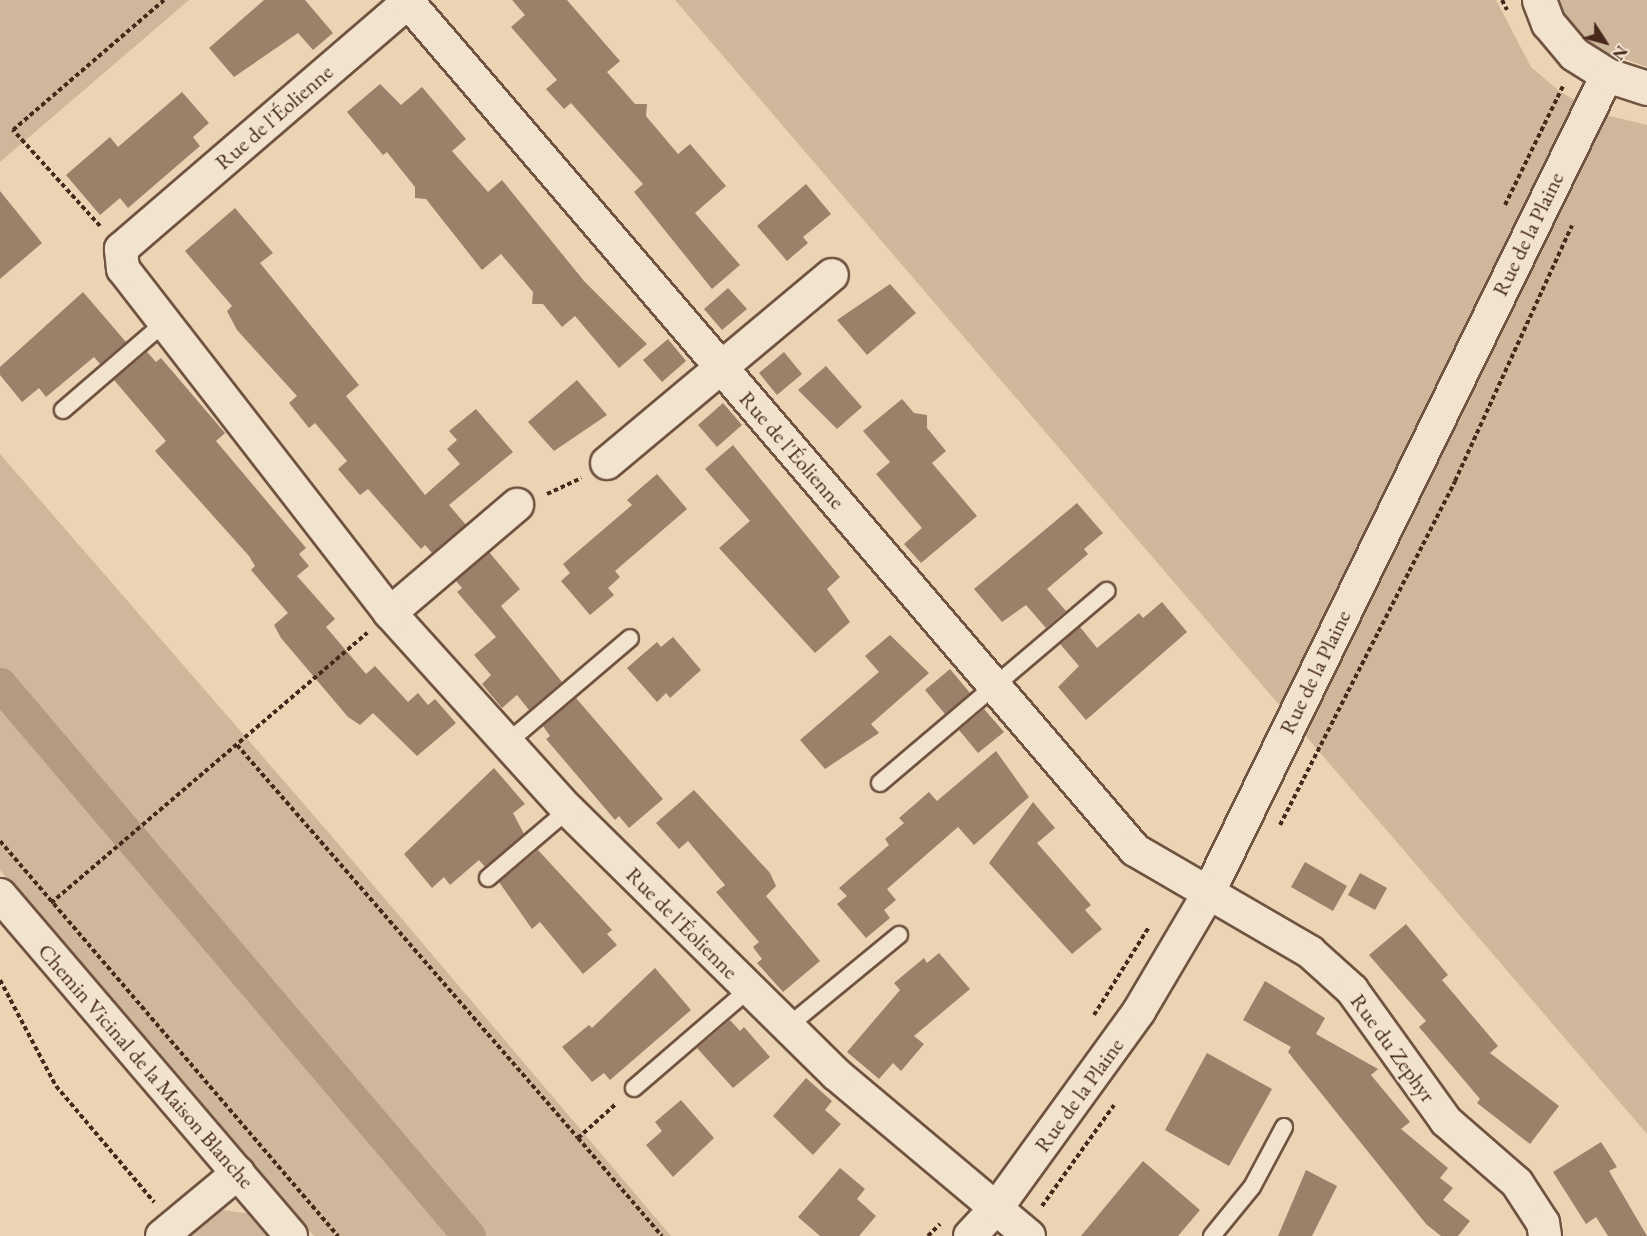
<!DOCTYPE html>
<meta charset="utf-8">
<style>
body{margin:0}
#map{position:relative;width:1647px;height:1236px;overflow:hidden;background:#ead4b4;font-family:"EB Garamond",serif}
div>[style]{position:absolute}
.green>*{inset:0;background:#ceb79a}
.canal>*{height:33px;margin:-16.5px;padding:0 16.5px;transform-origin:16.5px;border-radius:16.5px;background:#b39a80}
.building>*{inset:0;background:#9c816a}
.path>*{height:4px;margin-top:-2px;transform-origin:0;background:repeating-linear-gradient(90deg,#48281a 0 4.5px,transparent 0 7.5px)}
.roads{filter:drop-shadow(2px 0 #705340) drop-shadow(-2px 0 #705340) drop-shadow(0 2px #705340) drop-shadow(0 -2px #705340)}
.service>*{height:16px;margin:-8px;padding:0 8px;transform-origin:8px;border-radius:8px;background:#f1e3ce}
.minor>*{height:32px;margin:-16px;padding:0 16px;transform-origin:16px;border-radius:16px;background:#f1e3ce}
.tertiary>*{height:33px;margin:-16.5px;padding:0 16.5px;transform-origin:16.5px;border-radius:16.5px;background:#f1e3ce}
span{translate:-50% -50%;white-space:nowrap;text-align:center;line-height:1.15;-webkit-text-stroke:4.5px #f1e3ce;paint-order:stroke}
.street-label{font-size:22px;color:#48281a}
.north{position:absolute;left:1575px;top:12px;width:60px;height:60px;-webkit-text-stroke:4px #f1e3ce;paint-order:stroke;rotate:126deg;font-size:16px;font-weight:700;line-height:24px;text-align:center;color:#48281a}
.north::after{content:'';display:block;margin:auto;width:21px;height:27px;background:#48281a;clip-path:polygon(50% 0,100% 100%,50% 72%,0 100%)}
</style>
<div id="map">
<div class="green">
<i style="clip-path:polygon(0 0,189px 0,0 162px)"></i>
<i style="clip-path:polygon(675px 0,1496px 0,1531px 67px,1559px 91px,1597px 113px,1647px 125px,1647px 1134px)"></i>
<i style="clip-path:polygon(1556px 0,1647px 0,1647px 67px,1600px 50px,1581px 36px)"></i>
<i style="clip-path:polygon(0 454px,329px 833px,671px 1236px,314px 1236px,0 870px)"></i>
<i style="clip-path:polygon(215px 1209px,252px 1214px,269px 1236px,183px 1236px)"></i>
</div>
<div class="canal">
<i style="left:0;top:684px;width:724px;rotate:49.65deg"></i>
</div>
<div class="building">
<i style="clip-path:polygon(264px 0,305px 0,333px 33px,313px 50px,298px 33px,234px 77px,209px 48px)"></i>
<i style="clip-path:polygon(512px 0,567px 0,620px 61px,607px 72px,635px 104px,647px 104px,646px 116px,678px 154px,690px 144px,726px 186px,695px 213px,740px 265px,712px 289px,634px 192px,643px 184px,571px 103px,564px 109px,546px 89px,557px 80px,511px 27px,525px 15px)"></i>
<i style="clip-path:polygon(380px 84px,401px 105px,422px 87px,466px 139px,452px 151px,488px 192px,502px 180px,584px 281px,647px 344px,619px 368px,575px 316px,562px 327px,543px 304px,532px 304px,533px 292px,501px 254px,482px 270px,426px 199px,415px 198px,415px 187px,387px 152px,383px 155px,347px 112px)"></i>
<i style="clip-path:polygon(182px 92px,209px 123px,193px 137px,200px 146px,128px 208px,120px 198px,100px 215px,66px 175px,110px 137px,118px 147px)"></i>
<i style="clip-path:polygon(806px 184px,831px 214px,803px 237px,808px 243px,787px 261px,757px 226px)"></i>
<i style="clip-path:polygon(0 191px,42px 243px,0 279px)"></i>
<i style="clip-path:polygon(235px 208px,273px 253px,260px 263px,359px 385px,346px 396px,425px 495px,460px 464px,447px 449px,457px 440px,449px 431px,476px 409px,513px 452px,449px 505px,466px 525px,432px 553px,425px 545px,421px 549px,368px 489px,360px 495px,338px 469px,347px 461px,315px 423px,309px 428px,289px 403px,297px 396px,237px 330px,227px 311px,232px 306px,185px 251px)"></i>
<i style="clip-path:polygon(890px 284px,916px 313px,867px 355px,837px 320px)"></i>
<i style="clip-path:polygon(728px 288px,747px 309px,722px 330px,704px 309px)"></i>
<i style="clip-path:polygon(83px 292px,126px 342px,100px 364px,94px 357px,46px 397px,39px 388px,22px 402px,0 375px,0 367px)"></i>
<i style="clip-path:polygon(668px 339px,686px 361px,662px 382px,643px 360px)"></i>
<i style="clip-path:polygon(147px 352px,156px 362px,161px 358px,225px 433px,216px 441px,306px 548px,299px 554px,309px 566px,297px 576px,335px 619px,326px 627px,366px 674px,375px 666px,408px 702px,418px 693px,428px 705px,435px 699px,456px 723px,417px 756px,373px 713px,360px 725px,348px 717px,281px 638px,274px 625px,288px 613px,251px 570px,255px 566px,249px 556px,155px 451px,166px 441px,114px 380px)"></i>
<i style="clip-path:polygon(784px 352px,802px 374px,777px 395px,759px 373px)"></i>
<i style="clip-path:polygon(826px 366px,862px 407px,837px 429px,798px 390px)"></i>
<i style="clip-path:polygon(577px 380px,607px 415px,554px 451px,528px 422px)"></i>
<i style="clip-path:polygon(902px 399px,914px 413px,927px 415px,927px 428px,946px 451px,932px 463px,977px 516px,921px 563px,904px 544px,922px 528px,876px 474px,890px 462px,863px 431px)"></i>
<i style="clip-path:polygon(723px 403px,742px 425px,717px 447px,698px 425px)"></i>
<i style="clip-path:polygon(733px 445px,840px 577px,827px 589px,850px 622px,815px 653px,719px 548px,750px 521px,705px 469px)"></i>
<i style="clip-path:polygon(657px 474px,687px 509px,615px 571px,620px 577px,608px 588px,614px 595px,590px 615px,561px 581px,570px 573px,563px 564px,632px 505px,627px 500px)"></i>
<i style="clip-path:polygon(1077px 503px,1103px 533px,1084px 549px,1088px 554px,1047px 589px,1066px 611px,1046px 628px,1026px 605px,1002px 622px,974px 589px)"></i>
<i style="clip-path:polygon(489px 552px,520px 589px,501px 606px,562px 682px,529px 710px,517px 695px,502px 708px,482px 684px,491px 675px,474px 655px,496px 637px,457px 592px,462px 588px,456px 581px)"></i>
<i style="clip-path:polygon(1162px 602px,1187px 632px,1086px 720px,1058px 687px,1079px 666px,1060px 644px,1080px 627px,1097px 648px,1139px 613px,1143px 618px)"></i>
<i style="clip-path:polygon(890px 635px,929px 673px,871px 724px,879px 733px,825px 769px,800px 740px,879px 672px,865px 656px)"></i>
<i style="clip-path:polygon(673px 637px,701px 670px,670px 698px,666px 693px,657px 702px,627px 668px,657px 642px,661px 647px)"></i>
<i style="clip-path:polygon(950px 669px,970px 693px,945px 714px,925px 690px)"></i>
<i style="clip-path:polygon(576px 698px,663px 799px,629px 828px,619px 816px,615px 820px,546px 739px,550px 736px,543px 726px)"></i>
<i style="clip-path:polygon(984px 709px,1004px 732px,978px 753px,959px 730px)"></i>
<i style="clip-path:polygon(996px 751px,1029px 797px,974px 845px,958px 827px,887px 889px,896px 900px,884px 910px,890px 918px,866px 938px,837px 904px,847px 896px,839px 888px,889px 845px,885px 839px,904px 823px,899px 818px,929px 792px,937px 801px)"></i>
<i style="clip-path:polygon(494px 768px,525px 804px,513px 813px,524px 834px,485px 867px,479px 860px,450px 885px,444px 877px,432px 888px,404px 854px)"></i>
<i style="clip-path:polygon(694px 790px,770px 873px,776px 886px,766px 896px,820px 961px,783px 992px,757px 963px,762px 959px,753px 947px,759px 942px,716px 892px,725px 885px,688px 841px,679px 849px,656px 823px)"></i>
<i style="clip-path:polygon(1033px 802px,1055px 828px,1037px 843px,1091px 905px,1085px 910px,1102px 929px,1072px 954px,989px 863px)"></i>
<i style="clip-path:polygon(538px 850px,612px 930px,607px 934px,617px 945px,583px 974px,540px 922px,532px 929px,499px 882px)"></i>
<i style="clip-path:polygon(1305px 862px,1347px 886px,1333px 911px,1291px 887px)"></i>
<i style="clip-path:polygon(1360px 873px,1387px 888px,1375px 910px,1348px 895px)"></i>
<i style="clip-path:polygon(1406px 924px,1448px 975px,1442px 980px,1498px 1046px,1490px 1053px,1559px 1106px,1530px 1144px,1477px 1103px,1480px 1099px,1419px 1027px,1426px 1021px,1369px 955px)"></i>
<i style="clip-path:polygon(939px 953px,970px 989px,914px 1036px,924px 1044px,901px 1071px,893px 1063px,879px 1079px,847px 1052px,900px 990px,894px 983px,924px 958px,927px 963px)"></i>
<i style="clip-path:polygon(655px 968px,691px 1010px,610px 1080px,604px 1073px,592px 1082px,562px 1047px,589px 1025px,592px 1028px)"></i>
<i style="clip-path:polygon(1265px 981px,1325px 1018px,1316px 1034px,1378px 1069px,1371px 1075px,1410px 1122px,1401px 1129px,1448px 1168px,1440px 1178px,1453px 1188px,1443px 1200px,1470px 1221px,1458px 1236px,1441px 1236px,1426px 1224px,1288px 1052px,1291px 1047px,1243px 1020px)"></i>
<i style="clip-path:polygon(730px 1020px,740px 1031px,744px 1027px,770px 1057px,733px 1088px,697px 1048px)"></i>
<i style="clip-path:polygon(1207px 1053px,1272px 1089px,1229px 1166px,1165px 1130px)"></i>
<i style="clip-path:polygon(806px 1078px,832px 1101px,825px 1110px,841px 1124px,813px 1155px,773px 1116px)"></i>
<i style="clip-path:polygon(681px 1100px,714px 1138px,673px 1177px,646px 1145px,662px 1131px,655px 1122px)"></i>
<i style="clip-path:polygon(1601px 1142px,1617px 1167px,1609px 1171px,1647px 1236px,1608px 1236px,1596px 1217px,1586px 1224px,1553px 1172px)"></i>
<i style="clip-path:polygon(1143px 1161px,1200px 1210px,1178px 1236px,1081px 1236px)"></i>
<i style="clip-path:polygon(840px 1168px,865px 1189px,857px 1199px,876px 1216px,859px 1236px,820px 1236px,798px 1217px)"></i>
<i style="clip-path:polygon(1306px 1170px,1337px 1186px,1312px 1236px,1278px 1236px)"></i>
</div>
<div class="path">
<i style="left:1502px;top:0;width:11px;rotate:63deg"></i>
<i style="left:1505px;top:205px;width:132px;rotate:-64deg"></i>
<i style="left:100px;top:226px;width:130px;rotate:-132.2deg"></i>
<i style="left:13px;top:130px;width:199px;rotate:-40.7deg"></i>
<i style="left:547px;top:494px;width:38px;rotate:-25deg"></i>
<i style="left:237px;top:745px;width:520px;rotate:49.05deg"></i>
<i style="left:578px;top:1138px;width:52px;rotate:-41.9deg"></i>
<i style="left:1280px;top:825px;width:386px;rotate:-63deg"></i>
<i style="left:1455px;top:481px;width:281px;rotate:-65.4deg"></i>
<i style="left:0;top:841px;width:520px;rotate:49.45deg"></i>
<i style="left:51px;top:903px;width:416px;rotate:-40.5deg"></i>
<i style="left:0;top:980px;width:120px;rotate:62.2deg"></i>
<i style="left:56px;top:1086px;width:152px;rotate:49.8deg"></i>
<i style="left:1094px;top:1015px;width:104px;rotate:-58deg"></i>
<i style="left:578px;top:1138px;width:129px;rotate:49.4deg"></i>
<i style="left:1042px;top:1206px;width:124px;rotate:-54.5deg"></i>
<i style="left:928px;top:1236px;width:17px;rotate:-45deg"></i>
</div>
<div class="roads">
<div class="service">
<i style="left:63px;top:410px;width:133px;rotate:-40.7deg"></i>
<i style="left:508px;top:742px;width:160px;rotate:-40.4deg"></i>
<i style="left:880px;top:783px;width:297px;rotate:-40.3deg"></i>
<i style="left:488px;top:878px;width:105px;rotate:-40.4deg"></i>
<i style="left:787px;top:1027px;width:145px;rotate:-39.4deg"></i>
<i style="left:634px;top:1088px;width:152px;rotate:-40.7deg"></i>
<i style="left:1212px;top:1236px;width:63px;rotate:-50.8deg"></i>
<i style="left:1252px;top:1187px;width:68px;rotate:-61.9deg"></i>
</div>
<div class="minor">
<i style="left:607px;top:463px;width:293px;rotate:-39.9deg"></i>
<i style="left:390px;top:613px;width:167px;rotate:-40.4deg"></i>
<i style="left:0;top:895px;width:448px;rotate:49.5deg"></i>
<i style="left:162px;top:1236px;width:99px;rotate:-39.7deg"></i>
<i style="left:970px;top:1236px;width:41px;rotate:-47deg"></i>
<i style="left:998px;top:1206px;width:241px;rotate:-54.1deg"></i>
<i style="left:1139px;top:1011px;width:134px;rotate:-59.4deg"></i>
<i style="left:1207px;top:896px;width:913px;rotate:-64.02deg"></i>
<i style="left:1029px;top:1236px;width:252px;rotate:-140deg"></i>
<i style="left:836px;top:1074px;width:376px;rotate:-135.4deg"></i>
<i style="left:568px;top:810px;width:266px;rotate:-132.1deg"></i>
<i style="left:390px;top:613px;width:435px;rotate:-127.8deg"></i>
<i style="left:123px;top:269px;width:20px;rotate:-96deg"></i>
<i style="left:121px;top:249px;width:379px;rotate:-40.7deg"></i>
<i style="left:408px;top:2px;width:1117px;rotate:49.39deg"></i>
<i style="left:1135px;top:850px;width:203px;rotate:30.2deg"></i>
<i style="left:1310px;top:952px;width:57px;rotate:42.1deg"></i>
<i style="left:1352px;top:990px;width:161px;rotate:54.3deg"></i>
<i style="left:1446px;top:1121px;width:94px;rotate:41.1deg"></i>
<i style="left:1517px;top:1183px;width:48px;rotate:57deg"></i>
<i style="left:1543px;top:1223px;width:13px;rotate:81deg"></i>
</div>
<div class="tertiary">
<i style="left:1539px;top:0;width:25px;rotate:69deg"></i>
<i style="left:1548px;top:23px;width:40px;rotate:50deg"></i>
<i style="left:1574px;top:54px;width:39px;rotate:32deg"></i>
<i style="left:1607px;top:75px;width:42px;rotate:18deg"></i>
</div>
</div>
<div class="street-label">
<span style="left:274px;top:117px;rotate:-41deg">Rue de l'Éolienne</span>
<span style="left:1528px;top:234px;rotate:-64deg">Rue de la Plaine</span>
<span style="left:792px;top:450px;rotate:49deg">Rue de l'Éolienne</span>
<span style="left:1315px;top:672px;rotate:-64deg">Rue de la Plaine</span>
<span style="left:682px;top:923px;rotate:45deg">Rue de l'Éolienne</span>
<span style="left:1393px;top:1048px;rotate:54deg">Rue du Zephyr</span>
<span style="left:146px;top:1066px;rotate:49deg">Chemin Vicinal de la Maison Blanche</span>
<span style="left:1079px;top:1095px;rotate:-54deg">Rue de la Plaine</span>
</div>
<div class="north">N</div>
</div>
